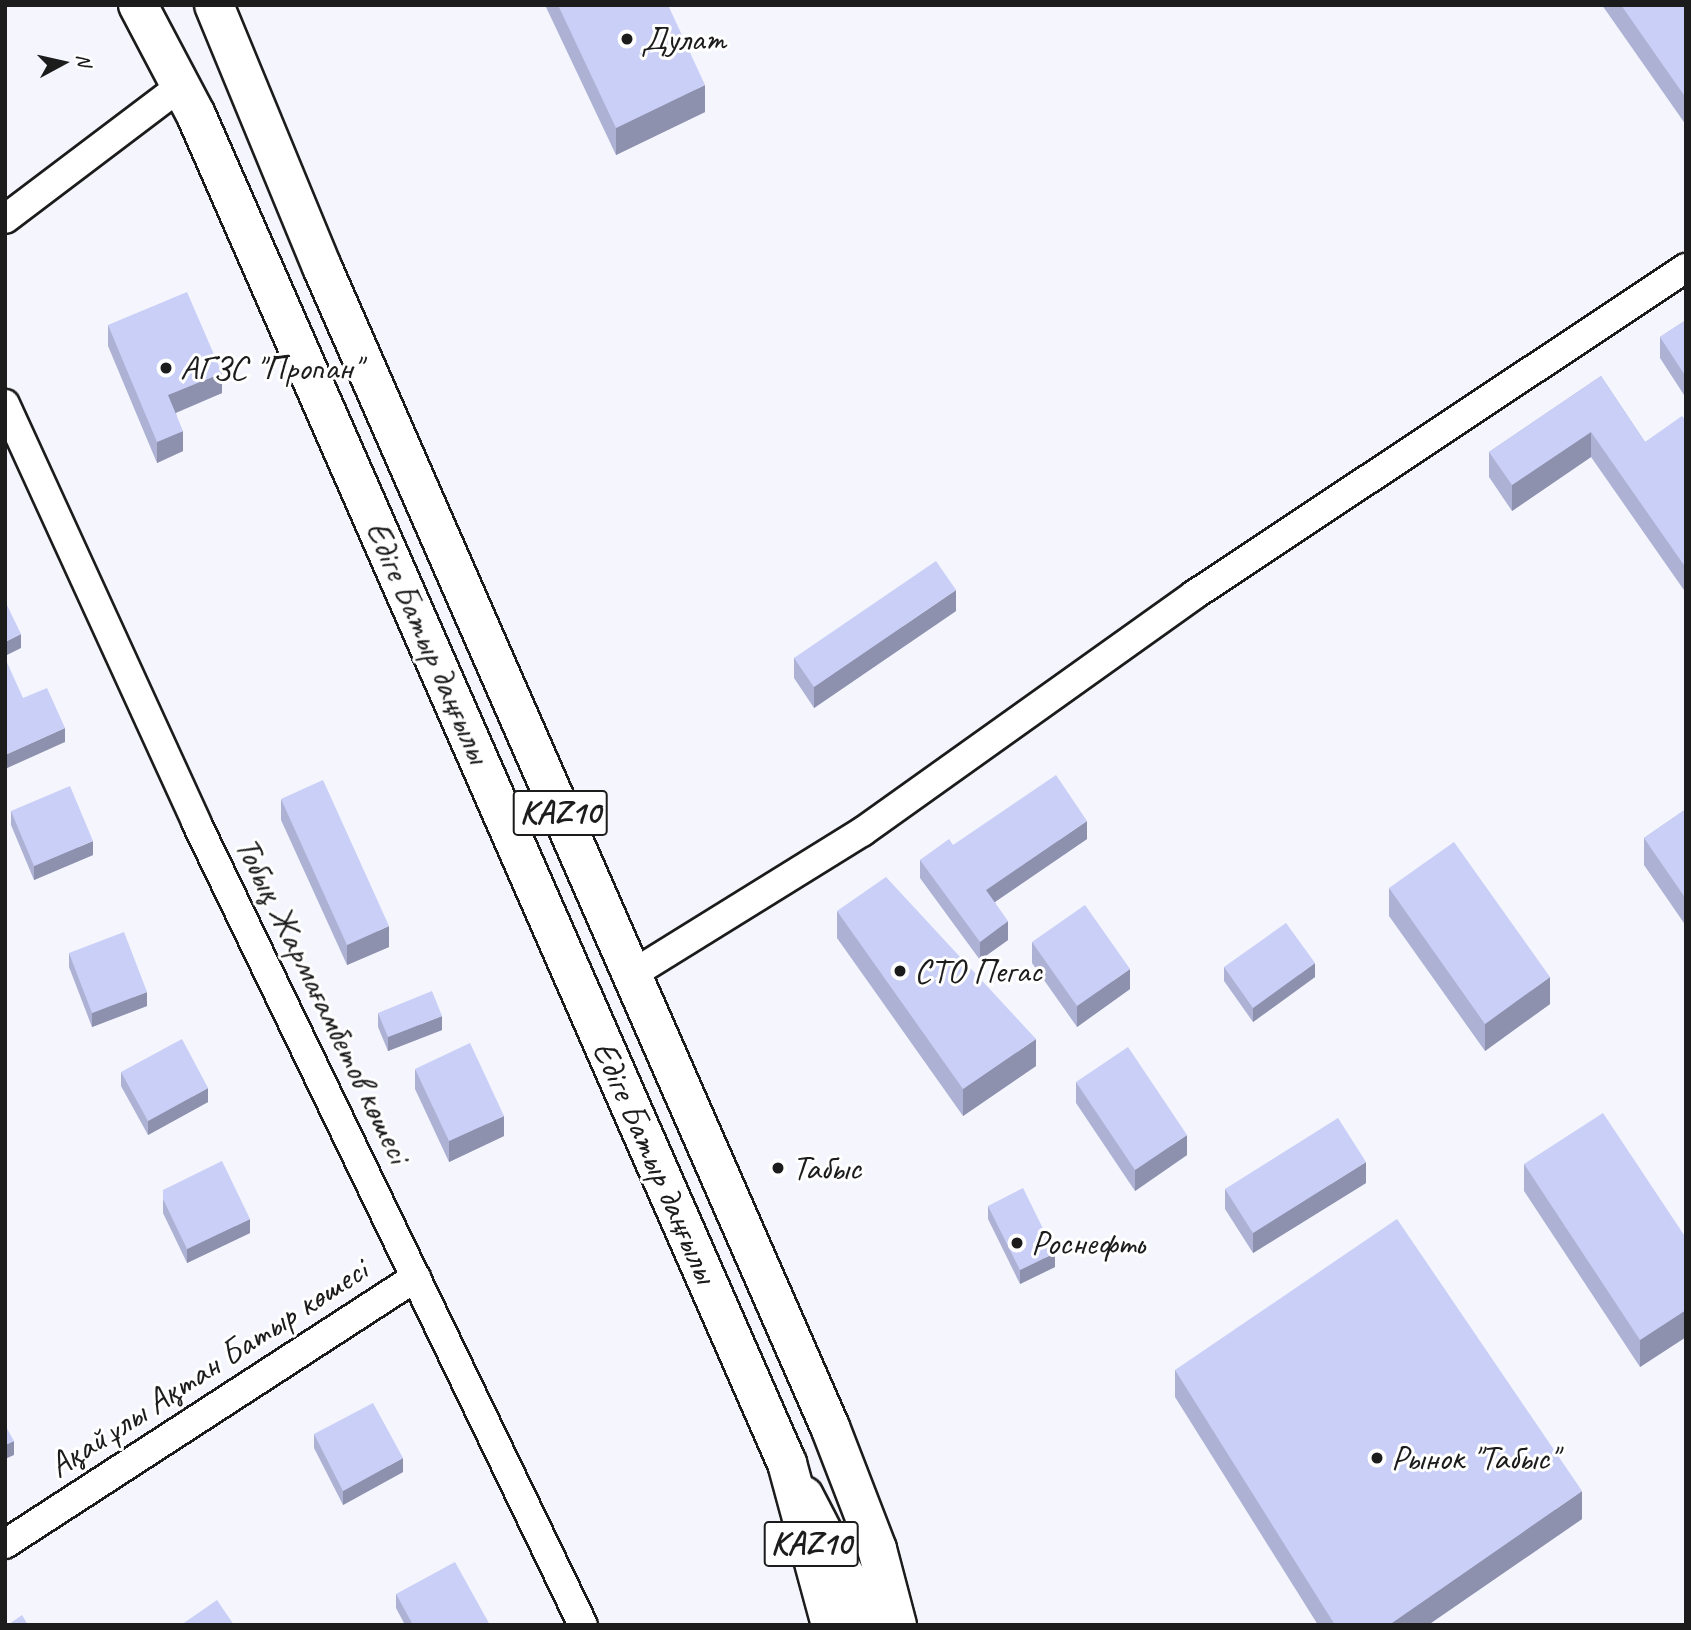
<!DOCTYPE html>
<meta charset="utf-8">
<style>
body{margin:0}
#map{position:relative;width:1691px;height:1630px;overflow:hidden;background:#f4f5fd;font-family:Caveat,sans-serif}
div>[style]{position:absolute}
.roads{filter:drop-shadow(2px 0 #1c1c1c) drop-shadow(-2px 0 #1c1c1c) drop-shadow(0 2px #1c1c1c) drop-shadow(0 -2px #1c1c1c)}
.minor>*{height:28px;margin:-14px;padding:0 14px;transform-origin:14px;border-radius:14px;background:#fff}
.secondary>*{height:38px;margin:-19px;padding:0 19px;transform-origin:19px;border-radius:19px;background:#fff}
.primary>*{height:38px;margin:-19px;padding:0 19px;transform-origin:19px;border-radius:19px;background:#fff}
.wall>*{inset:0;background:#adb2d4}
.shaded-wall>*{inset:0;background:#8d91ad}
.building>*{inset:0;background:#c9cff7}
.dots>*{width:19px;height:19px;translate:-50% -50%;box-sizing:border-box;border:4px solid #fff;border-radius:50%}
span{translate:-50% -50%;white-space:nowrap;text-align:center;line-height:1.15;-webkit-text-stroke:6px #fff;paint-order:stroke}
.shield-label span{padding:2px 5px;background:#fff;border:2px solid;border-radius:5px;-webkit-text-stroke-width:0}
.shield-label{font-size:33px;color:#1c1c1c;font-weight:700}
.poi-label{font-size:35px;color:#1c1c1c}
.left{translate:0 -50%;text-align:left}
.street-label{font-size:35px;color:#1c1c1c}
.frame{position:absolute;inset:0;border:7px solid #1c1c1c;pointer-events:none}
.north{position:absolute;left:28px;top:28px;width:70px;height:70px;-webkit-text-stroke:5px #fff;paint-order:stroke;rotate:82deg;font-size:19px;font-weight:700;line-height:28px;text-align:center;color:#1c1c1c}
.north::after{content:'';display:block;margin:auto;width:24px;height:32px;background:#1c1c1c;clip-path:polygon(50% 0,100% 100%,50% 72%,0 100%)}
</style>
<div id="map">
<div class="roads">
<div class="minor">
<i style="left:5px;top:219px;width:221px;rotate:-37.1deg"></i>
<i style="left:5px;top:404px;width:460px;rotate:65.4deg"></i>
<i style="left:196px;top:822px;width:891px;rotate:64.27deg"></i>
<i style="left:631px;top:975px;width:272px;rotate:-31.8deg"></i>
<i style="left:862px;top:832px;width:408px;rotate:-35.5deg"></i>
<i style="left:1194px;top:595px;width:591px;rotate:-33.61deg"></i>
<i style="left:5px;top:1544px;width:490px;rotate:-33deg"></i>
</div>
<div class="secondary">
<i style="left:804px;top:1496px;width:145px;rotate:62.6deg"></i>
</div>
<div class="primary">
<i style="left:138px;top:5px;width:124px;rotate:62.2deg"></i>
<i style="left:196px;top:115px;width:1472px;rotate:66.33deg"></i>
<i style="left:787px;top:1463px;width:168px;rotate:74.8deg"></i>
<i style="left:214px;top:5px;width:283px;rotate:67.6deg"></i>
<i style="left:322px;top:267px;width:1266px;rotate:66.35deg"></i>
<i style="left:830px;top:1427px;width:131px;rotate:68.9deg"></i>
<i style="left:877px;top:1549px;width:79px;rotate:75.3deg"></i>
</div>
</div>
<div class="wall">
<i style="clip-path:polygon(545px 5px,668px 5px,705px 112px,616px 155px)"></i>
<i style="clip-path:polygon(1602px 5px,1686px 5px,1686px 125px)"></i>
<i style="clip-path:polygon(1686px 320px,1686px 398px,1660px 358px,1660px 337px)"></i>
<i style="clip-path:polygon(108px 325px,222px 393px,176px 413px,183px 451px,157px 463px,108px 346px)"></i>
<i style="clip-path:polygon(1601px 376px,1645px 442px,1686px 421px,1686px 593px,1591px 457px,1512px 511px,1489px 477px,1489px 452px)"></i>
<i style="clip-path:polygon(956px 611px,814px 708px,794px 678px,794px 658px)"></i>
<i style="clip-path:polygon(281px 799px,389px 947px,347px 965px,281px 820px)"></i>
<i style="clip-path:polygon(1686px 809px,1686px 926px,1644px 865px,1644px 838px)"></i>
<i style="clip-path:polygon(11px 811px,93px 855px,34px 880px,11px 825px)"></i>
<i style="clip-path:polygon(1087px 839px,995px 902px,1008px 940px,980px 960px,920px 878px,920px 860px,953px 845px)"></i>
<i style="clip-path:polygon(1389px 888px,1550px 1004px,1485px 1051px,1389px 916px)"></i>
<i style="clip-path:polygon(837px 911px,1036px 1066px,963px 1116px,837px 938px)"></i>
<i style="clip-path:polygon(1032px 942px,1130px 989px,1077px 1027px,1032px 963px)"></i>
<i style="clip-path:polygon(69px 953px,147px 1006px,92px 1027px,69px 967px)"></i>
<i style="clip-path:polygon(1224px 967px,1315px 977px,1253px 1022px,1224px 981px)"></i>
<i style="clip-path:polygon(378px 1013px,442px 1030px,388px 1051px,378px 1027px)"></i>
<i style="clip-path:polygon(415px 1069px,504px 1136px,449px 1162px,415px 1089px)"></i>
<i style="clip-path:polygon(121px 1072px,208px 1102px,148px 1135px,121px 1086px)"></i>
<i style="clip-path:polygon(1076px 1082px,1187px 1155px,1135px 1191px,1076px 1103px)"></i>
<i style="clip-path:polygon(1524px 1164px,1686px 1238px,1686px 1337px,1640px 1367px,1524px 1191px)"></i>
<i style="clip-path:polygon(1366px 1183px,1253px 1253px,1225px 1209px,1225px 1189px)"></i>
<i style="clip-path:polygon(163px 1190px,250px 1233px,187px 1263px,163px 1213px)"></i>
<i style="clip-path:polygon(988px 1206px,1055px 1267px,1020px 1284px,988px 1219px)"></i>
<i style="clip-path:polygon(1175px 1370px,1582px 1519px,1428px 1625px,1318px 1625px,1175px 1397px)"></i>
<i style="clip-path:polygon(314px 1434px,403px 1472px,343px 1505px,314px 1448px)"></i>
<i style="clip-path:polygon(396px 1594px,490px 1625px,405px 1625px,396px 1608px)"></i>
</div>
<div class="shaded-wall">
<i style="clip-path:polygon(705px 85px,705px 112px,616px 155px,616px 128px)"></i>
<i style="clip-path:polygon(222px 373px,222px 393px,168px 416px,168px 395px)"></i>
<i style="clip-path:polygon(183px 431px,183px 451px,157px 463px,157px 442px)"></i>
<i style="clip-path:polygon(1591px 432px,1591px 457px,1512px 511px,1512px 485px)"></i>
<i style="clip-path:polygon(956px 590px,956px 611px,814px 708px,814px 687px)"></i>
<i style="clip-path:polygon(21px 634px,21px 648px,5px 656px,5px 642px)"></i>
<i style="clip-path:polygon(65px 728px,65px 742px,5px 769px,5px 755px)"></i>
<i style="clip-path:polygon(1087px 821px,1087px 839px,986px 908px,986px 890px)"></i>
<i style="clip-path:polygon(93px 841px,93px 855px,34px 880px,34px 866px)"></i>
<i style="clip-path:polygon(1008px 921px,1008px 940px,980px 960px,980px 942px)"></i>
<i style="clip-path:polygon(389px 926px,389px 947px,347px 965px,347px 945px)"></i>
<i style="clip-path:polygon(1315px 963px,1315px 977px,1253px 1022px,1253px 1008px)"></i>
<i style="clip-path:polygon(1130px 969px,1130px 989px,1077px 1027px,1077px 1006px)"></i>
<i style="clip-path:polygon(1550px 977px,1550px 1004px,1485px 1051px,1485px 1024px)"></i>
<i style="clip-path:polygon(147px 992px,147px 1006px,92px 1027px,92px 1013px)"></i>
<i style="clip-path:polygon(442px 1016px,442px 1030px,388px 1051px,388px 1037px)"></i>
<i style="clip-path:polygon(1036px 1039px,1036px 1066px,963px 1116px,963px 1089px)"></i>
<i style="clip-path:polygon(208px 1088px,208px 1102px,148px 1135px,148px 1121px)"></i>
<i style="clip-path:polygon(504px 1116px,504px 1136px,449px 1162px,449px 1141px)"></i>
<i style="clip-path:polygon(1187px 1135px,1187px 1155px,1135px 1191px,1135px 1170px)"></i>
<i style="clip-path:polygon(1366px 1162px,1366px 1183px,1253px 1253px,1253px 1233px)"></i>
<i style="clip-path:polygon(250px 1219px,250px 1233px,187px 1263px,187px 1249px)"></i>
<i style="clip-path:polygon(1055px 1253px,1055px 1267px,1020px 1284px,1020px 1270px)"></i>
<i style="clip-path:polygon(1686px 1310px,1686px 1337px,1640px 1367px,1640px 1340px)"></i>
<i style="clip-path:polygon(14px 1441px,14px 1455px,5px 1459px,5px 1445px)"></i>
<i style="clip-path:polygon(403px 1458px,403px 1472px,343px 1505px,343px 1491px)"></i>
<i style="clip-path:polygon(1582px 1491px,1582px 1519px,1428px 1625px,1389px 1625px)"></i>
</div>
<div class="building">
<i style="clip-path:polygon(558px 5px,668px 5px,705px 85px,616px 128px)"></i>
<i style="clip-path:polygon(1621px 5px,1686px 5px,1686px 98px)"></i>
<i style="clip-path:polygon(187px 292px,222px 373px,168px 395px,183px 431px,157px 442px,108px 325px)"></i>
<i style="clip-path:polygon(1686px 320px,1686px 377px,1660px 337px)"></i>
<i style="clip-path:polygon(1601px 376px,1645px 442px,1682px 416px,1686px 421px,1686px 568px,1591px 432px,1512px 485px,1489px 452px)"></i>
<i style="clip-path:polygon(936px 561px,956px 590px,814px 687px,794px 658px)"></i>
<i style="clip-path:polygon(5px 601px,21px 634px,5px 642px)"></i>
<i style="clip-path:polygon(5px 658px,23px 698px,47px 688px,65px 728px,5px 755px)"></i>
<i style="clip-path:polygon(1056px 775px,1087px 821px,986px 890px,1008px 921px,980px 942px,920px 860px,949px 839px,953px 845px)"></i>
<i style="clip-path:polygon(323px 780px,389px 926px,347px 945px,281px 799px)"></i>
<i style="clip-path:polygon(70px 786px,93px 841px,34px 866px,11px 811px)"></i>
<i style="clip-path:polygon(1686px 809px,1686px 899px,1644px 838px)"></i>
<i style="clip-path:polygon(1454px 842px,1550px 977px,1485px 1024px,1389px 888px)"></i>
<i style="clip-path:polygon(886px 877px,1036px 1039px,963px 1089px,837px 911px)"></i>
<i style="clip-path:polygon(1085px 905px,1130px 969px,1077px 1006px,1032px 942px)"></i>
<i style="clip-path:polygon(1286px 923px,1315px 963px,1253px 1008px,1224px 967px)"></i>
<i style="clip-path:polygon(124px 932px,147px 992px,92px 1013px,69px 953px)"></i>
<i style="clip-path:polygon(432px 991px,442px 1016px,388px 1037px,378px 1013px)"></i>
<i style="clip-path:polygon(182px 1039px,208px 1088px,148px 1121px,121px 1072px)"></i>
<i style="clip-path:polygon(470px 1043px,504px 1116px,449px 1141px,415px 1069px)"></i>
<i style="clip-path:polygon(1128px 1047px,1187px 1135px,1135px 1170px,1076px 1082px)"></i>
<i style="clip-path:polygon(1603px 1113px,1686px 1238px,1686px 1310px,1640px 1340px,1524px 1164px)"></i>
<i style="clip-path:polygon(1338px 1118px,1366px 1162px,1253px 1233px,1225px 1189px)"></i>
<i style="clip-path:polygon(222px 1161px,250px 1219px,187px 1249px,163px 1199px,163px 1190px)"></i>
<i style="clip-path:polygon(1023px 1188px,1055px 1253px,1020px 1270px,988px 1206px)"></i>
<i style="clip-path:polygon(1397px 1219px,1582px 1491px,1389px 1625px,1335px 1625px,1175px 1370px)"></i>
<i style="clip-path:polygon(373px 1403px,403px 1458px,343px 1491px,314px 1434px)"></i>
<i style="clip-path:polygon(5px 1425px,14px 1441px,5px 1445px)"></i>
<i style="clip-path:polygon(455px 1562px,490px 1625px,413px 1625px,396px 1594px)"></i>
<i style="clip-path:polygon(217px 1600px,234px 1625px,181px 1625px)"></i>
<i style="clip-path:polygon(22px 1615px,28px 1625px,8px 1625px)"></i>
</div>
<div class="dots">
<i style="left:627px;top:39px;background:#1c1c1c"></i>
<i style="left:166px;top:368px;background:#1c1c1c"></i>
<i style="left:900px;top:971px;background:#1c1c1c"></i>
<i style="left:778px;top:1168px;background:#1c1c1c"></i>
<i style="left:1017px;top:1243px;background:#1c1c1c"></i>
<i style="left:1377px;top:1458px;background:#1c1c1c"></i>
</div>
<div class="shield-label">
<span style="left:560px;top:813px">KAZ10</span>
<span style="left:811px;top:1544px">KAZ10</span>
</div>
<div class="poi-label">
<span class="left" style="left:641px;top:39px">Дулат</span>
<span class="left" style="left:180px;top:368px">АГЗС "Пропан"</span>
<span class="left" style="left:914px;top:971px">СТО Пегас</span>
<span class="left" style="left:792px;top:1168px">Табыс</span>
<span class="left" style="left:1031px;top:1243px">Роснефть</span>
<span class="left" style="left:1391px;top:1458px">Рынок "Табыс"</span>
</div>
<div class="street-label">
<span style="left:428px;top:642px;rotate:66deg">Едіге Батыр даңғылы</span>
<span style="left:323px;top:1000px;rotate:64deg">Тобық Жармағамбетов көшесі</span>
<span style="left:655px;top:1162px;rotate:66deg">Едіге Батыр даңғылы</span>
<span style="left:208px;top:1368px;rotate:-33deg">Ақайұлы Ақтан Батыр көшесі</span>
</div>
<div class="frame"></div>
<div class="north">N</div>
</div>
